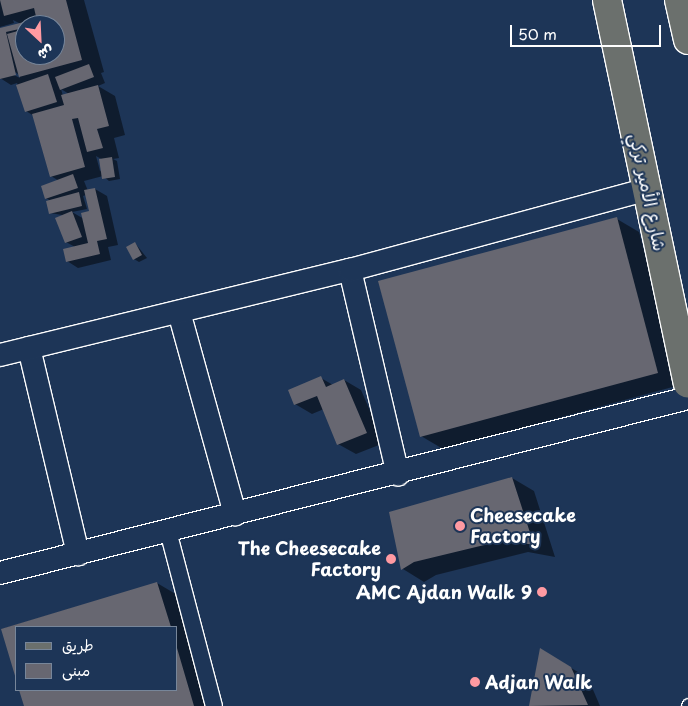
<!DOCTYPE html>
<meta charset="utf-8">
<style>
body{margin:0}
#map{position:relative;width:688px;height:706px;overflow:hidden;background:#1d3557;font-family:"Playpen Sans","Playpen Sans Arabic",sans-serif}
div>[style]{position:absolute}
.shadow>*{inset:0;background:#0007}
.building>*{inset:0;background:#676771}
.roads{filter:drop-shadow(1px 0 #fff) drop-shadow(-1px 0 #fff) drop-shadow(0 1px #fff) drop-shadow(0 -1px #fff)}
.service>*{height:11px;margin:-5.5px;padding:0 5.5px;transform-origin:5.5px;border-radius:5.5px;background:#1d3557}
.pedestrian>*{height:16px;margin:-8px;padding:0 8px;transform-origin:8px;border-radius:8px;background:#1d3557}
.minor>*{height:22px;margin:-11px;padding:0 11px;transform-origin:11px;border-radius:11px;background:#1d3557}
.primary>*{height:28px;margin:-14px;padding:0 14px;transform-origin:14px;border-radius:14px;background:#6b706d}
.dots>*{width:14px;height:14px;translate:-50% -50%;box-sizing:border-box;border:2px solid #1d3557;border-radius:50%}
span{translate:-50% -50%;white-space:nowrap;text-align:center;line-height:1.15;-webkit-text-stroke:4px #1d3557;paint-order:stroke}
.street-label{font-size:18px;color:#fff}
.poi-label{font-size:18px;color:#fff;font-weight:700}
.left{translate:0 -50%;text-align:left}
.right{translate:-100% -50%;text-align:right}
.legend{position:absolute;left:15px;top:626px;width:162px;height:65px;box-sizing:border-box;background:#1d3557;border:1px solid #77869a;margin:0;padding:6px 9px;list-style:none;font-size:15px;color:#fff}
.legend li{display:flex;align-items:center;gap:10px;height:25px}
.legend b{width:25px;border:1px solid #77869a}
.north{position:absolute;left:15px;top:15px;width:50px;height:50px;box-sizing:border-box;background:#1d3557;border:1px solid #77869a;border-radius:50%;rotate:155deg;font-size:14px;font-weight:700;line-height:20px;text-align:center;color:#fff}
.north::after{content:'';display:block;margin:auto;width:18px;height:22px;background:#ff9aa2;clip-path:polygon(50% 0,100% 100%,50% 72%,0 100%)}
.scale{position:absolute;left:510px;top:25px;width:151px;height:22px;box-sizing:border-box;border:2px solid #fff;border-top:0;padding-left:6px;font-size:15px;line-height:18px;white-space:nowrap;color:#fff;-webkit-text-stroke:4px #1d3557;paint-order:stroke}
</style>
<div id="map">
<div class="shadow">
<i style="clip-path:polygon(evenodd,0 0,84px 0,104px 72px,101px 73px,105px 83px,98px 86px,115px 96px,125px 135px,114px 138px,119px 158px,113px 159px,117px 161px,120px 179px,109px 181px,103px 176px,84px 181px,88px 191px,95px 189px,107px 196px,118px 245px,108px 247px,111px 260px,78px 268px,67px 261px,75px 247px,66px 242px,62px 215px,50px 213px,51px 201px,46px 198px,59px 181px,51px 176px,34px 116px,26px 111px,17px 83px,11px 85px,0 78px,0 30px,21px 24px,13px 20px,14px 23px,0 27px,0 0,25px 25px,55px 25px,55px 55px,25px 55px,25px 25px,0 0,11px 70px,20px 75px,20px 78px,10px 73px,11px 70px,0 0,61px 89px,69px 94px,63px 96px,61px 89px,0 0,96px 156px,103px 160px,102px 170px,100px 171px,96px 156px,0 0,86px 195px,90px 212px,84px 219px,72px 212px,87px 209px,83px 196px,86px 195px)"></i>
<i style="clip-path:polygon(617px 219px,639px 232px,680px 385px,443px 449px,421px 436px)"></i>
<i style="clip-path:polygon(135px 243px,147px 258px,139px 262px,134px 259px)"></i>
<i style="clip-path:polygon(321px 378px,333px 385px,344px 380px,361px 390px,384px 443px,356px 454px,338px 444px,324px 409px,312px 414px,295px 404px)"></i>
<i style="clip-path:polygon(512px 478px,534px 491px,555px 557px,528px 552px,436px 575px,424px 582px,403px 569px,391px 513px)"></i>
<i style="clip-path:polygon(157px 583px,179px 596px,212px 706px,25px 706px,20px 690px,176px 690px,176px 627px,16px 627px,16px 676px,2px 629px)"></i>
<i style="clip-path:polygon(541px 650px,588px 678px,600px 706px,530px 706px)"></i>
</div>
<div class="building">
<i style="clip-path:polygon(0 0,66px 0,82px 60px,19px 77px,7px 34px,25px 29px,25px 55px,55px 55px,55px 25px,38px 25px,34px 8px,4px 16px)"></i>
<i style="clip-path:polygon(36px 19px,37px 25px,6px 32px,16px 75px,0 79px,0 28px)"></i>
<i style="clip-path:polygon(89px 64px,94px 77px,60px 90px,55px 77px)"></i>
<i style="clip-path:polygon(48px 74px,57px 102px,25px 112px,16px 85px)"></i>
<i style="clip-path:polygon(98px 85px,109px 126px,97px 129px,103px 148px,87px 152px,78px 118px,72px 119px,85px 167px,50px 177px,32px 114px,64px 105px,61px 95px)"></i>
<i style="clip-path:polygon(112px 157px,115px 177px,102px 179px,99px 159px)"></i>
<i style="clip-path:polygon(73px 174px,78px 188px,45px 199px,41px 186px)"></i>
<i style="clip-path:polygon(95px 188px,107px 239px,97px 241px,100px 254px,66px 262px,63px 249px,88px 243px,81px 213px,89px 211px,84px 190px)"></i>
<i style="clip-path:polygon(79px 192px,82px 206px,49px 214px,46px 201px)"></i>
<i style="clip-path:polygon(72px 211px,82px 237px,65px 243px,55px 218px)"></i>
<i style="clip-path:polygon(617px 217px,658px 373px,420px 437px,378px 281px)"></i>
<i style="clip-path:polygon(135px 242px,142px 255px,133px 260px,126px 247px)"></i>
<i style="clip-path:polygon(321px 376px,326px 387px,344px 379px,367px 433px,337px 445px,317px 396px,294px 405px,288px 390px)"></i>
<i style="clip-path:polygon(512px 477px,534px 545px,505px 540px,414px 562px,401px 570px,389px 512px)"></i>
<i style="clip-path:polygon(157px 582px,171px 627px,16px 627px,16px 679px,1px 629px)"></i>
<i style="clip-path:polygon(177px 648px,194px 706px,24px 706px,19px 690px,176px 690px)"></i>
<i style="clip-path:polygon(540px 648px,571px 667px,588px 705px,529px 706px)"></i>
</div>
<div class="roads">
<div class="service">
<i style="left:687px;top:706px;width:2px;rotate:-63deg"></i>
</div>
<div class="pedestrian">
<i style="left:168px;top:531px;width:181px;rotate:75.3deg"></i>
</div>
<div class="minor">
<i style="left:350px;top:270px;width:210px;rotate:76.8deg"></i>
<i style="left:179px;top:312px;width:210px;rotate:74.5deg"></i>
<i style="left:29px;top:348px;width:212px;rotate:76.6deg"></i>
<i style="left:0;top:355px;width:360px;rotate:-13.7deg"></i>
<i style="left:350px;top:270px;width:309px;rotate:-15.2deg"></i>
<i style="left:0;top:573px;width:710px;rotate:-14.27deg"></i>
</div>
<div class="primary">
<i style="left:607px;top:0;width:392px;rotate:78.1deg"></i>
<i style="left:679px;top:0;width:41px;rotate:77.3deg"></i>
</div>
</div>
<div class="dots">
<i style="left:460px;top:526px;background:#ff9aa2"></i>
<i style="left:391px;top:559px;background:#ff9aa2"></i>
<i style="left:542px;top:592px;background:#ff9aa2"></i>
<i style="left:475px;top:682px;background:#ff9aa2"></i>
</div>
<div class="street-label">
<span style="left:648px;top:192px;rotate:78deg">شارع الأمير تركي</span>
</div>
<div class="poi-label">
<span class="left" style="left:470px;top:526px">Cheesecake<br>Factory</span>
<span class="right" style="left:381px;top:559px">The Cheesecake<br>Factory</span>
<span class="right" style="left:532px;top:592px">AMC Ajdan Walk 9</span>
<span class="left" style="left:485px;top:682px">Adjan Walk</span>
</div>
<ul class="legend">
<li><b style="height:6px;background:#6b706d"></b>طريق</li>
<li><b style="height:14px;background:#676771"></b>مبنى</li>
</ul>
<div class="north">ش</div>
<div class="scale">50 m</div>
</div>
